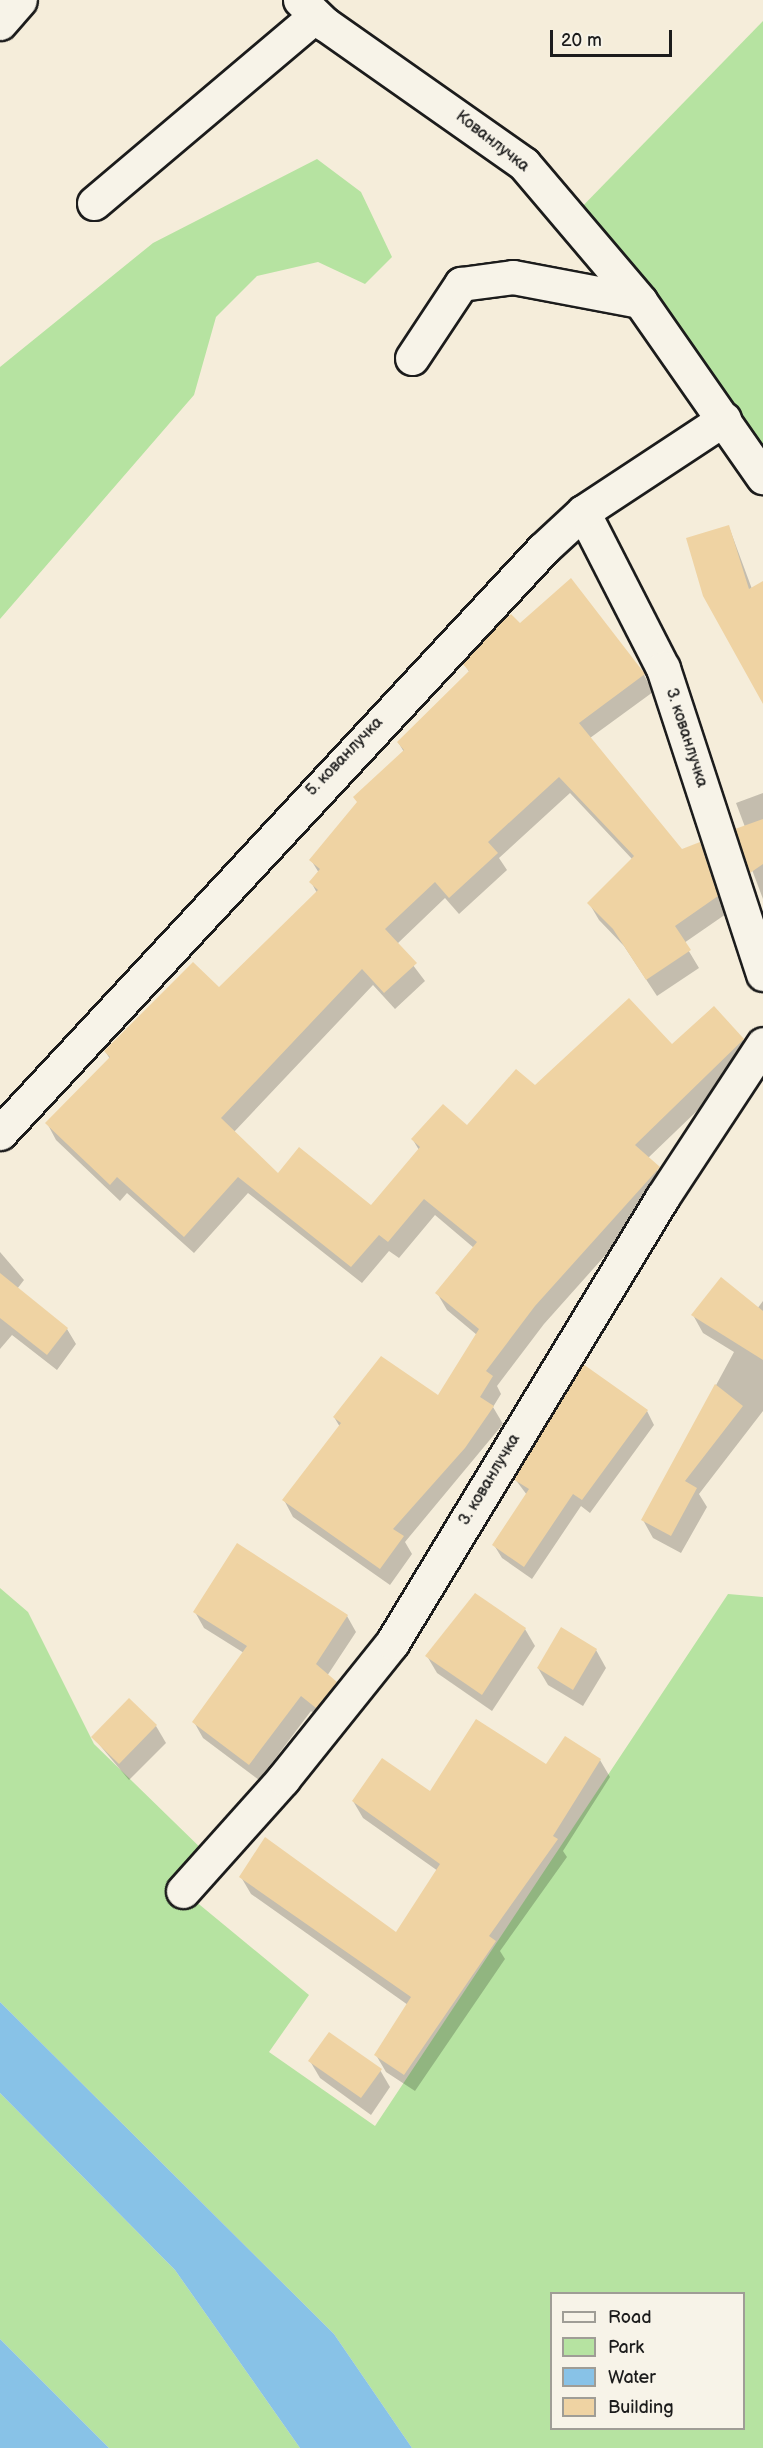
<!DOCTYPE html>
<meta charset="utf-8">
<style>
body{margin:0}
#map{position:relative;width:763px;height:2448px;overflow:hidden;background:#f5edda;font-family:"Balsamiq Sans",sans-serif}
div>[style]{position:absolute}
.green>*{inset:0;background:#b6e3a1}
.water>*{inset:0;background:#88c2e7}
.shadow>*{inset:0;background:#0003}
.building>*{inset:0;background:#efd3a3}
.roads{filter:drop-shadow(2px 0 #1c1c1c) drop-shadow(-2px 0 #1c1c1c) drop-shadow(0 2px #1c1c1c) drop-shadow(0 -2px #1c1c1c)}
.street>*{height:33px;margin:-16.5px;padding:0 16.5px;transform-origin:16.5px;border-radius:16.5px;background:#f7f3e8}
.secondary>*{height:33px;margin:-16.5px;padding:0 16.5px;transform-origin:16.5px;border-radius:16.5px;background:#f7f3e8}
span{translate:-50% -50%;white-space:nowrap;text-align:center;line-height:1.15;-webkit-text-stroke:4.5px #f7f3e8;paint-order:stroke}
.street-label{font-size:16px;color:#1c1c1c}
.legend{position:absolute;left:550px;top:2292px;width:195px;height:138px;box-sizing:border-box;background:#f7f3e8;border:2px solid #9f9d96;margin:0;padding:8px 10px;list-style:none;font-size:18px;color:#1c1c1c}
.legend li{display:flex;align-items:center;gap:12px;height:30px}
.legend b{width:30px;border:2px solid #9f9d96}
.scale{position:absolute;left:550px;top:30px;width:122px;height:27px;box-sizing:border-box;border:3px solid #1c1c1c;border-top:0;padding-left:8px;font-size:18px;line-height:21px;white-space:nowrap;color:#1c1c1c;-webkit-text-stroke:4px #f7f3e8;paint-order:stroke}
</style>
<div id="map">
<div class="green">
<i style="clip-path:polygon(763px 21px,763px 455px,573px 216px)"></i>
<i style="clip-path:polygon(317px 159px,361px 192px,392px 257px,365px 284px,318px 262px,257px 276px,216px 317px,194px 395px,0 619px,0 367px,153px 243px)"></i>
<i style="clip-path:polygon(evenodd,0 1588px,28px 1612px,94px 1744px,211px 1858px,183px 1891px,309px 1995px,269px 2052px,375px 2126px,728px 1594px,763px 1597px,763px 2448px,412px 2448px,334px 2334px,0 2002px,0 1588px,552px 2294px,744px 2294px,744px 2428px,552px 2428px,552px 2294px)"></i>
<i style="clip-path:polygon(0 2093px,175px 2270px,300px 2448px,109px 2448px,0 2339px)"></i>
</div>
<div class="water">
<i style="clip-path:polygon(0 2002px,334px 2334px,412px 2448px,300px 2448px,175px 2270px,0 2093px)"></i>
<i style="clip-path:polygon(0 2339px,109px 2448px,0 2448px)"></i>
</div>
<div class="shadow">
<i style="clip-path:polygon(729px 527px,752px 589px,763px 599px,763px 683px)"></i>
<i style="clip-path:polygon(519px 625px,644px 675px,653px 692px,590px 738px,681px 851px,700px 844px,709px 861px,726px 914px,684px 943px,699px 968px,657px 996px,624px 946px,599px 920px,589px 903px,633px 860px,570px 793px,499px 858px,507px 870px,459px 914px,445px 898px,397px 944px,425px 981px,395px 1009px,373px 985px,234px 1132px,278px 1175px,371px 1207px,419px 1150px,413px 1140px,467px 1128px,535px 1087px,672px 1046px,743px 1040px,753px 1057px,648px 1158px,668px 1185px,544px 1324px,497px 1386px,501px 1394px,493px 1407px,503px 1424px,405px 1542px,412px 1554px,390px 1585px,293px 1517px,284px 1500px,340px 1427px,334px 1417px,438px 1397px,477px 1335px,447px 1310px,437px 1293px,474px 1248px,435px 1215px,399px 1258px,389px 1251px,362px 1283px,248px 1193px,194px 1253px,127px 1193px,120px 1201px,56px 1140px,47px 1123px,110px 1059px,105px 1051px,219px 989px,317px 893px,311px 882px,319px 873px,311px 860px,404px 752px,398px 742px,470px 673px,464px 664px)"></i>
<i style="clip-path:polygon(763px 793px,763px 899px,737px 830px,745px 827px,736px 803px)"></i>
<i style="clip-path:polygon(0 1252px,24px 1280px,17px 1289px,67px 1329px,76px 1344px,57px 1370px,12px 1335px,0 1349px)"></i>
<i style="clip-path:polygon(763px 1301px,763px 1411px,699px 1494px,707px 1507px,681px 1553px,653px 1538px,643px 1520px,734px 1352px,703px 1333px,693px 1315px,757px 1309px)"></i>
<i style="clip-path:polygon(647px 1411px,654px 1425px,590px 1513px,581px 1506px,532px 1579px,502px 1558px,494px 1545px,527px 1495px,515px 1479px)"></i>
<i style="clip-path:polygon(475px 1595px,525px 1629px,535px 1646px,492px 1711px,437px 1673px,427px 1656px)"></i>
<i style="clip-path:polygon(195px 1612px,347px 1616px,356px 1632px,327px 1676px,345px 1699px,325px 1724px,311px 1711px,259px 1780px,203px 1738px,194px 1722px,244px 1653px,204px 1628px)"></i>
<i style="clip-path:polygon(596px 1650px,606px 1668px,583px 1706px,548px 1685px,538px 1668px)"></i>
<i style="clip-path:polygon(156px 1726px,166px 1743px,129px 1780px,93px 1737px)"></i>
<i style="clip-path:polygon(600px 1760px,610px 1777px,563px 1851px,567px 1857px,500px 1951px,505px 1959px,415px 2091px,386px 2072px,376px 2055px,408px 2005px,251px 1894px,241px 1877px,397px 1934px,438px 1871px,363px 1818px,353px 1801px,431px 1794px)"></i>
<i style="clip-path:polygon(310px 2061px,380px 2070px,390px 2087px,371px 2115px,320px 2078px)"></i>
</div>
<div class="building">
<i style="clip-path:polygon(729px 525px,749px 589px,763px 581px,763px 704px,703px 596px,686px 538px)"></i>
<i style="clip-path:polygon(571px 578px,645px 674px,579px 723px,682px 849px,700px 842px,718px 896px,675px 926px,691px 950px,646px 980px,613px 929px,587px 903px,634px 856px,559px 777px,488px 842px,498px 853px,449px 898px,435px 882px,385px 929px,417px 963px,384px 993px,362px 969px,221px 1118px,278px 1173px,299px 1147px,371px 1205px,420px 1147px,411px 1139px,443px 1104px,467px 1125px,516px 1069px,535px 1085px,629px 998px,672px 1044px,714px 1006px,744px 1039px,635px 1145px,660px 1167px,535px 1306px,486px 1371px,493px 1376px,480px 1397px,494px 1406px,465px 1448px,393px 1529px,404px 1536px,380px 1569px,282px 1500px,341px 1423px,333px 1417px,381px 1356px,438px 1395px,479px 1329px,435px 1293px,477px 1242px,424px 1199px,388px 1242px,379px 1235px,351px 1267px,238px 1177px,184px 1237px,117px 1177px,110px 1185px,45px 1123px,110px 1057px,104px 1051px,193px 962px,219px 987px,318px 890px,309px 882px,320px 869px,309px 860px,357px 802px,353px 797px,404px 750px,397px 742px,469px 671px,462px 663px,492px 631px,511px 614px,520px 623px)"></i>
<i style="clip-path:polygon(763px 819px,763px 864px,750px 873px,735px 829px)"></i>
<i style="clip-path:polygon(0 1273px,68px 1328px,47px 1355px,0 1318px)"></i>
<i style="clip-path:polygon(721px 1277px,763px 1311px,763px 1360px,691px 1315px)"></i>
<i style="clip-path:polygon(583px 1364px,648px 1410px,582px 1500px,573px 1494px,524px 1567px,492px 1545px,529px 1489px,513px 1479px)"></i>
<i style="clip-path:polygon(715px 1384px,743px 1406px,685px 1481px,697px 1488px,671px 1536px,641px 1520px)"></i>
<i style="clip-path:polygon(237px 1543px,348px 1615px,316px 1664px,337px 1682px,316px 1708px,301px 1696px,249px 1765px,192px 1722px,247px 1646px,193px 1612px)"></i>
<i style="clip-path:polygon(475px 1593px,526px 1628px,482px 1695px,425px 1656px)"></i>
<i style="clip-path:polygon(561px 1627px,597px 1649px,573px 1690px,537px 1668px)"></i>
<i style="clip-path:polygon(129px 1698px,157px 1725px,119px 1764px,91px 1737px)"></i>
<i style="clip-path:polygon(476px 1719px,546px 1764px,565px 1736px,601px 1759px,553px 1836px,558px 1839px,489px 1936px,496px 1941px,404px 2075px,374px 2055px,411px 1997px,239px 1877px,265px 1837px,396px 1932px,440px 1864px,352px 1801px,382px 1758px,430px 1791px)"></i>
<i style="clip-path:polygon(329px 2032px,382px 2069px,361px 2098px,308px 2061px)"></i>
</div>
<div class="roads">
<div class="street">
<i style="left:0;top:23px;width:30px;rotate:-49deg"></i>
<i style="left:94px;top:203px;width:289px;rotate:-40.2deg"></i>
<i style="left:412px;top:358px;width:89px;rotate:-56.5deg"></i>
<i style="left:461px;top:284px;width:52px;rotate:-7.7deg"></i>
<i style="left:513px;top:277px;width:129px;rotate:10.7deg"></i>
<i style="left:583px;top:512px;width:175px;rotate:62.9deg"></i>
<i style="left:663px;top:668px;width:322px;rotate:71.9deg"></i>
<i style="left:0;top:1133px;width:797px;rotate:-47.08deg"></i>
<i style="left:543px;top:549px;width:54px;rotate:-42.8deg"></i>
<i style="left:583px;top:512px;width:169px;rotate:-33.4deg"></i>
<i style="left:183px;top:1891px;width:150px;rotate:-48.2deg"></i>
<i style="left:283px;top:1779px;width:174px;rotate:-51.3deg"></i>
<i style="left:392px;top:1643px;width:521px;rotate:-58.75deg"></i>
<i style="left:662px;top:1198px;width:184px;rotate:-56.7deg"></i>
</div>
<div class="secondary">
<i style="left:300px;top:0;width:35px;rotate:44deg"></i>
<i style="left:325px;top:24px;width:243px;rotate:35.1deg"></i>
<i style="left:524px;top:164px;width:180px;rotate:49.7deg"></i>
<i style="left:640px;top:301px;width:215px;rotate:55.1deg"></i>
</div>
</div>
<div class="street-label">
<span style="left:492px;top:142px;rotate:38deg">Кованлучка</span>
<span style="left:686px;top:738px;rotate:72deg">3. кованлучка</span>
<span style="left:345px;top:757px;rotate:-46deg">5. кованлучка</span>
<span style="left:490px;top:1480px;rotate:-59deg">3. кованлучка</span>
</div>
<ul class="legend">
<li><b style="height:8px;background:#f7f3e8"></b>Road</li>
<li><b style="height:16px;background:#b6e3a1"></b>Park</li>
<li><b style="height:16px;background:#88c2e7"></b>Water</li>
<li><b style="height:16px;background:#efd3a3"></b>Building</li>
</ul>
<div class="scale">20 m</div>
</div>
